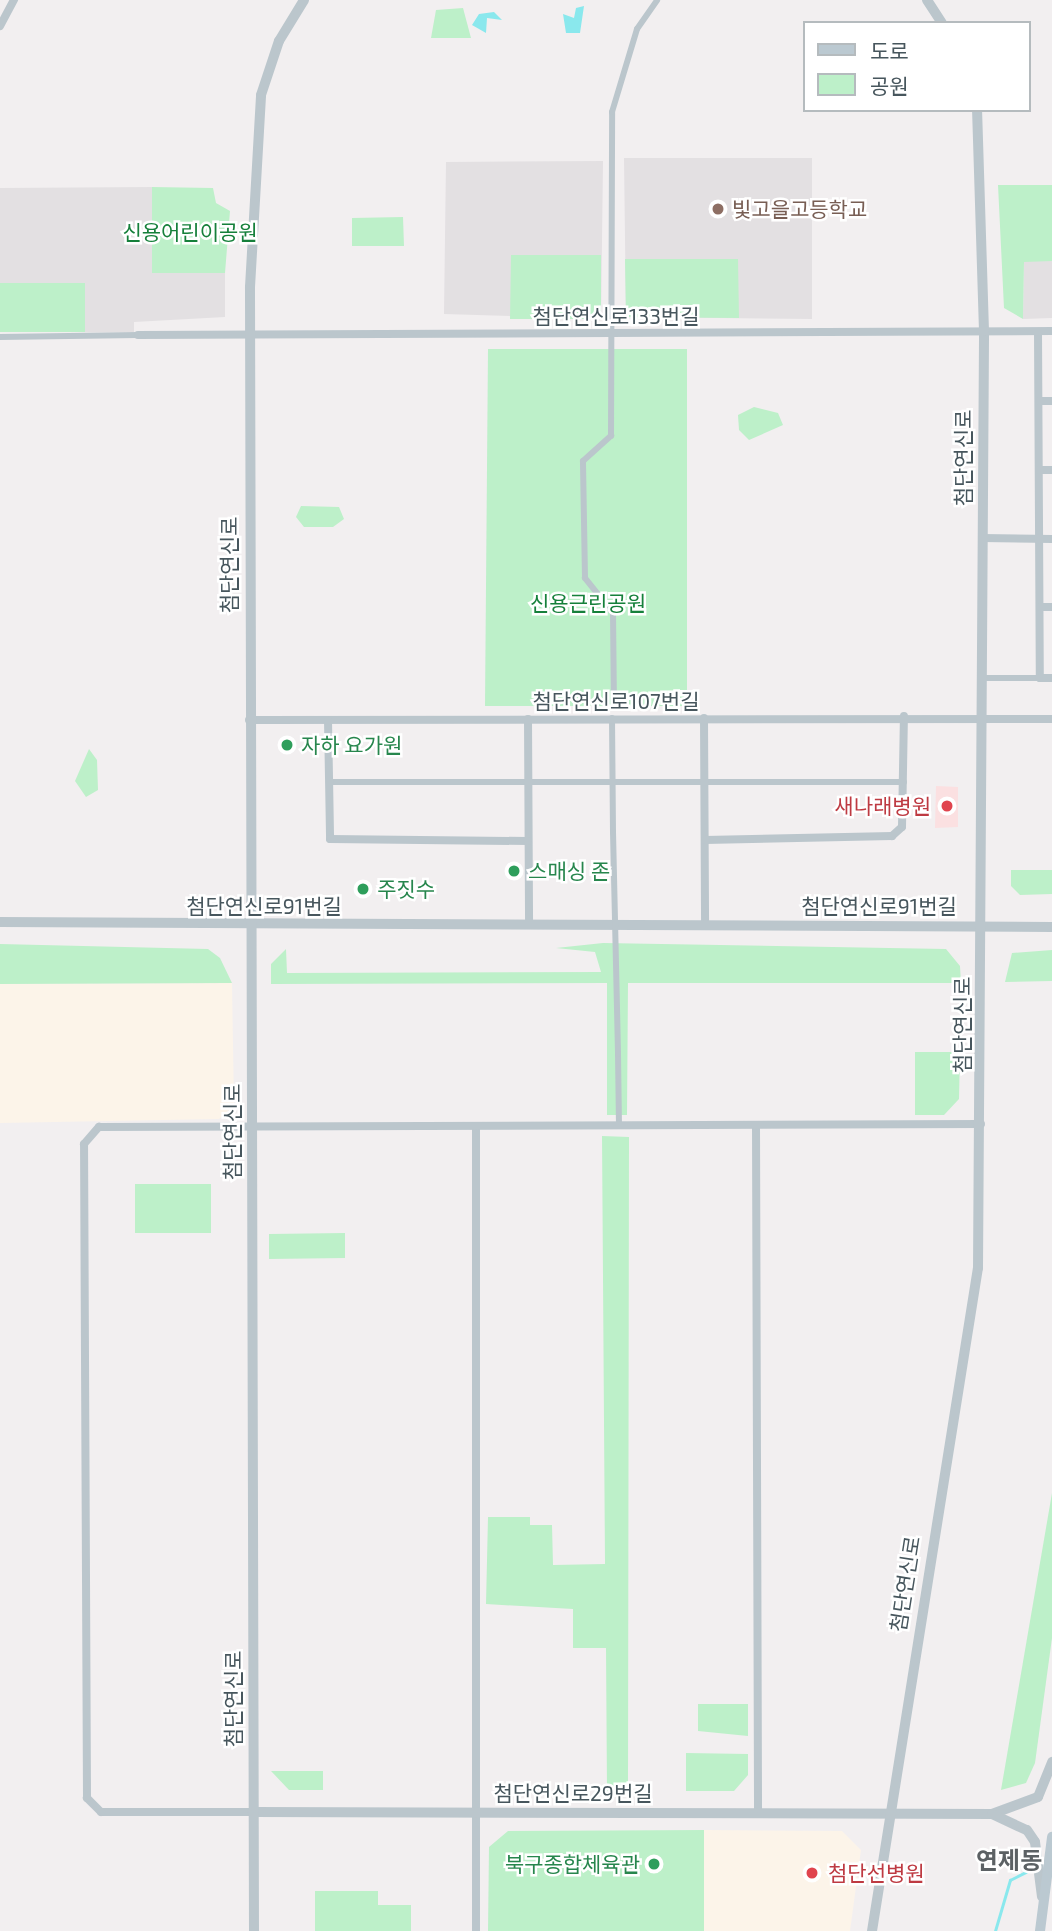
<!DOCTYPE html>
<meta charset="utf-8">
<style>
body{margin:0}
#map{position:relative;width:1052px;height:1931px;overflow:hidden;background:#f2eff0;font-family:"Exo 2","Noto Sans KR",sans-serif}
div>[style]{position:absolute}
.commercial>*{inset:0;background:#fcf4e9}
.education>*{inset:0;background:#e3e0e2}
.medical>*{inset:0;background:#fbe0e1}
.green>*{inset:0;background:#bdf0c9}
.water>*{inset:0;background:#8ae8ed}
.stream>*{height:2.5px;margin:-1.25px;padding:0 1.25px;transform-origin:1.25px;border-radius:1.25px;background:#8ae8ed}
.pedestrian>*{height:6px;margin:-3px;padding:0 3px;transform-origin:3px;border-radius:3px;background:#bbc6cc}
.minor>*{height:8px;margin:-4px;padding:0 4px;transform-origin:4px;border-radius:4px;background:#bbc6cc}
.tertiary>*{height:10px;margin:-5px;padding:0 5px;transform-origin:5px;border-radius:5px;background:#bbc6cc}
.secondary>*{height:10px;margin:-5px;padding:0 5px;transform-origin:5px;border-radius:5px;background:#bbc9d1}
.pedestrian-bridge>*{height:6px;margin:-3px;padding:0 3px;transform-origin:3px;border-radius:3px;background:#bbc6cc}
.dots>*{width:19px;height:19px;translate:-50% -50%;box-sizing:border-box;border:4px solid #fff;border-radius:50%}
span{translate:-50% -50%;white-space:nowrap;text-align:center;line-height:1.15;-webkit-text-stroke:5px #fff;paint-order:stroke}
.education-label{font-size:21px;color:#785e54}
.left{translate:0 -50%;text-align:left}
.park-label{font-size:21px;color:#16803b}
.street-label{font-size:21px;color:#47565d}
.leisure-label{font-size:21px;color:#27864d}
.right{translate:-100% -50%;text-align:right}
.health-label{font-size:21px;color:#be3a42}
.quarter-label{font-size:24px;color:#5c6164;font-weight:700}
.legend{position:absolute;left:803px;top:21px;width:228px;height:91px;box-sizing:border-box;background:#fff;border:2px solid #b5bbbe;margin:0;padding:9px 12px;list-style:none;font-size:21px;color:#47565d}
.legend li{display:flex;align-items:center;gap:14px;height:35px}
.legend b{width:35px;border:2px solid #b5bbbe}
</style>
<div id="map">
<div class="commercial">
<i style="clip-path:polygon(232px 983px,234px 1105px,219px 1119px,0 1123px,0 984px)"></i>
<i style="clip-path:polygon(704px 1830px,842px 1831px,861px 1850px,850px 1931px,704px 1931px)"></i>
</div>
<div class="education">
<i style="clip-path:polygon(624px 158px,812px 158px,812px 319px,626px 317px)"></i>
<i style="clip-path:polygon(603px 161px,601px 319px,444px 314px,446px 162px)"></i>
<i style="clip-path:polygon(152px 187px,152px 273px,225px 273px,225px 317px,134px 322px,134px 332px,0 332px,0 188px)"></i>
<i style="clip-path:polygon(1024px 261px,1052px 261px,1052px 318px,1023px 319px)"></i>
</div>
<div class="medical">
<i style="clip-path:polygon(936px 786px,958px 787px,958px 827px,935px 828px)"></i>
</div>
<div class="green">
<i style="clip-path:polygon(463px 8px,471px 38px,431px 38px,436px 10px)"></i>
<i style="clip-path:polygon(998px 185px,1052px 185px,1052px 261px,1024px 262px,1023px 319px,1004px 308px)"></i>
<i style="clip-path:polygon(152px 187px,213px 188px,216px 203px,230px 211px,225px 273px,152px 273px)"></i>
<i style="clip-path:polygon(403px 217px,404px 246px,352px 246px,352px 218px)"></i>
<i style="clip-path:polygon(511px 255px,601px 255px,601px 319px,510px 319px)"></i>
<i style="clip-path:polygon(625px 259px,738px 259px,739px 318px,626px 317px)"></i>
<i style="clip-path:polygon(0 283px,85px 283px,85px 332px,0 332px)"></i>
<i style="clip-path:polygon(488px 349px,687px 349px,687px 706px,485px 706px)"></i>
<i style="clip-path:polygon(754px 407px,778px 413px,783px 425px,749px 440px,739px 430px,738px 415px)"></i>
<i style="clip-path:polygon(301px 506px,339px 507px,344px 519px,333px 527px,304px 527px,296px 517px)"></i>
<i style="clip-path:polygon(89px 749px,97px 760px,98px 790px,86px 797px,75px 781px)"></i>
<i style="clip-path:polygon(1011px 870px,1052px 870px,1052px 894px,1020px 895px,1011px 886px)"></i>
<i style="clip-path:polygon(603px 943px,946px 949px,960px 966px,961px 983px,628px 983px,627px 1115px,607px 1115px,607px 983px,271px 984px,271px 964px,286px 949px,287px 973px,601px 972px,595px 952px,556px 948px)"></i>
<i style="clip-path:polygon(0 944px,208px 949px,220px 958px,232px 983px,0 984px)"></i>
<i style="clip-path:polygon(1052px 950px,1052px 981px,1005px 982px,1012px 953px)"></i>
<i style="clip-path:polygon(915px 1052px,960px 1052px,959px 1099px,944px 1115px,915px 1115px)"></i>
<i style="clip-path:polygon(602px 1136px,629px 1137px,628px 1791px,607px 1791px,606px 1648px,573px 1648px,573px 1609px,486px 1604px,488px 1517px,530px 1517px,530px 1525px,552px 1525px,553px 1565px,605px 1564px)"></i>
<i style="clip-path:polygon(135px 1184px,211px 1184px,211px 1233px,135px 1233px)"></i>
<i style="clip-path:polygon(345px 1233px,345px 1258px,269px 1259px,269px 1234px)"></i>
<i style="clip-path:polygon(1052px 1493px,1052px 1638px,1035px 1763px,1026px 1783px,1001px 1790px)"></i>
<i style="clip-path:polygon(698px 1704px,748px 1704px,748px 1736px,698px 1731px)"></i>
<i style="clip-path:polygon(686px 1753px,748px 1754px,748px 1775px,734px 1791px,686px 1791px)"></i>
<i style="clip-path:polygon(271px 1771px,323px 1771px,323px 1790px,289px 1790px)"></i>
<i style="clip-path:polygon(704px 1830px,704px 1931px,488px 1931px,489px 1847px,508px 1831px)"></i>
<i style="clip-path:polygon(315px 1891px,378px 1891px,378px 1905px,411px 1905px,411px 1931px,315px 1931px)"></i>
</div>
<div class="water">
<i style="clip-path:polygon(584px 6px,580px 33px,566px 33px,563px 14px,574px 18px,576px 8px)"></i>
<i style="clip-path:polygon(494px 12px,502px 20px,487px 18px,486px 33px,472px 25px,479px 14px)"></i>
</div>
<div class="stream">
<i style="left:995px;top:1931px;width:53px;rotate:-73.6deg"></i>
<i style="left:1010px;top:1880px;width:18px;rotate:-27deg"></i>
</div>
<div class="pedestrian">
<i style="left:0;top:337px;width:138px;rotate:-0.8deg"></i>
<i style="left:982px;top:678px;width:58px"></i>
<i style="left:614px;top:708px;width:95px;rotate:-90.6deg"></i>
<i style="left:613px;top:613px;width:45px;rotate:-128.7deg"></i>
<i style="left:585px;top:578px;width:117px;rotate:-91deg"></i>
<i style="left:583px;top:461px;width:38px;rotate:-42deg"></i>
<i style="left:611px;top:436px;width:324px;rotate:-89.8deg"></i>
<i style="left:612px;top:112px;width:87px;rotate:-73.2deg"></i>
<i style="left:637px;top:29px;width:35px;rotate:-55deg"></i>
<i style="left:612px;top:718px;width:114px;rotate:89.5deg"></i>
<i style="left:329px;top:782px;width:575px"></i>
<i style="left:618px;top:1054px;width:72px;rotate:89.2deg"></i>
</div>
<div class="minor">
<i style="left:0;top:26px;width:30px;rotate:-62deg"></i>
<i style="left:1038px;top:332px;width:346px;rotate:89.7deg"></i>
<i style="left:1040px;top:678px;width:12px"></i>
<i style="left:138px;top:335px;width:914px;rotate:-0.25deg"></i>
<i style="left:1039px;top:401px;width:13px"></i>
<i style="left:1039px;top:470px;width:13px"></i>
<i style="left:982px;top:538px;width:70px;rotate:0.8deg"></i>
<i style="left:1040px;top:607px;width:12px"></i>
<i style="left:704px;top:718px;width:207px;rotate:89.7deg"></i>
<i style="left:528px;top:719px;width:206px;rotate:89.7deg"></i>
<i style="left:249px;top:720px;width:803px;rotate:-0.07deg"></i>
<i style="left:328px;top:720px;width:119px;rotate:89deg"></i>
<i style="left:330px;top:839px;width:198px;rotate:0.6deg"></i>
<i style="left:705px;top:840px;width:187px;rotate:-1.2deg"></i>
<i style="left:892px;top:836px;width:13px;rotate:-42deg"></i>
<i style="left:902px;top:827px;width:111px;rotate:-89deg"></i>
<i style="left:756px;top:1125px;width:688px;rotate:89.83deg"></i>
<i style="left:476px;top:1127px;width:804px;rotate:90deg"></i>
<i style="left:252px;top:1812px;width:151px;rotate:180deg"></i>
<i style="left:101px;top:1812px;width:20px;rotate:-135deg"></i>
<i style="left:87px;top:1798px;width:654px;rotate:-90.26deg"></i>
<i style="left:84px;top:1144px;width:23px;rotate:-49deg"></i>
<i style="left:99px;top:1127px;width:882px;rotate:-0.19deg"></i>
</div>
<div class="tertiary">
<i style="left:927px;top:0;width:27px;rotate:57deg"></i>
<i style="left:0;top:922px;width:1052px;rotate:0.27deg"></i>
<i style="left:252px;top:1812px;width:740px;rotate:0.15deg"></i>
<i style="left:992px;top:1814px;width:49px;rotate:-20.3deg"></i>
<i style="left:1038px;top:1797px;width:38px;rotate:-68deg"></i>
<i style="left:992px;top:1814px;width:38px;rotate:25deg"></i>
<i style="left:1027px;top:1830px;width:14px;rotate:56deg"></i>
<i style="left:1035px;top:1842px;width:55px;rotate:82.7deg"></i>
<i style="left:254px;top:1931px;width:1644px;rotate:-90.14deg"></i>
<i style="left:250px;top:287px;width:192px;rotate:-86.7deg"></i>
<i style="left:261px;top:95px;width:57px;rotate:-71.6deg"></i>
<i style="left:279px;top:41px;width:48px;rotate:-58.6deg"></i>
<i style="left:872px;top:1931px;width:671px;rotate:-80.92deg"></i>
<i style="left:978px;top:1268px;width:937px;rotate:-89.63deg"></i>
<i style="left:984px;top:331px;width:221px;rotate:-91.8deg"></i>
</div>
<div class="secondary">
<i style="left:1040px;top:1931px;width:95px;rotate:-82.7deg"></i>
</div>
<div class="pedestrian-bridge">
<i style="left:613px;top:832px;width:222px;rotate:88.7deg"></i>
</div>
<div class="dots">
<i style="left:718px;top:209px;background:#8d6e63"></i>
<i style="left:287px;top:745px;background:#2e9e5b"></i>
<i style="left:947px;top:806px;background:#e0444e"></i>
<i style="left:514px;top:871px;background:#2e9e5b"></i>
<i style="left:363px;top:889px;background:#2e9e5b"></i>
<i style="left:654px;top:1864px;background:#2e9e5b"></i>
<i style="left:812px;top:1873px;background:#e0444e"></i>
</div>
<div class="education-label">
<span class="left" style="left:732px;top:209px">빛고을고등학교</span>
</div>
<div class="park-label">
<span style="left:190px;top:232px">신용어린이공원</span>
<span style="left:588px;top:603px">신용근린공원</span>
</div>
<div class="street-label">
<span style="left:616px;top:316px">첨단연신로133번길</span>
<span style="left:963px;top:458px;rotate:-90deg">첨단연신로</span>
<span style="left:229px;top:565px;rotate:-90deg">첨단연신로</span>
<span style="left:616px;top:701px">첨단연신로107번길</span>
<span style="left:264px;top:906px">첨단연신로91번길</span>
<span style="left:879px;top:906px">첨단연신로91번길</span>
<span style="left:962px;top:1025px;rotate:-90deg">첨단연신로</span>
<span style="left:232px;top:1132px;rotate:-90deg">첨단연신로</span>
<span style="left:905px;top:1584px;rotate:-81deg">첨단연신로</span>
<span style="left:233px;top:1699px;rotate:-90deg">첨단연신로</span>
<span style="left:573px;top:1793px">첨단연신로29번길</span>
</div>
<div class="leisure-label">
<span class="left" style="left:301px;top:745px">자하 요가원</span>
<span class="left" style="left:528px;top:871px">스매싱 존</span>
<span class="left" style="left:377px;top:889px">주짓수</span>
<span class="right" style="left:640px;top:1864px">북구종합체육관</span>
</div>
<div class="health-label">
<span class="right" style="left:931px;top:806px">새나래병원</span>
<span class="left" style="left:828px;top:1873px">첨단선병원</span>
</div>
<div class="quarter-label">
<span style="left:1009px;top:1860px">연제동</span>
</div>
<ul class="legend">
<li><b style="height:9px;background:#bbc9d1"></b>도로</li>
<li><b style="height:19px;background:#bdf0c9"></b>공원</li>
</ul>
</div>
